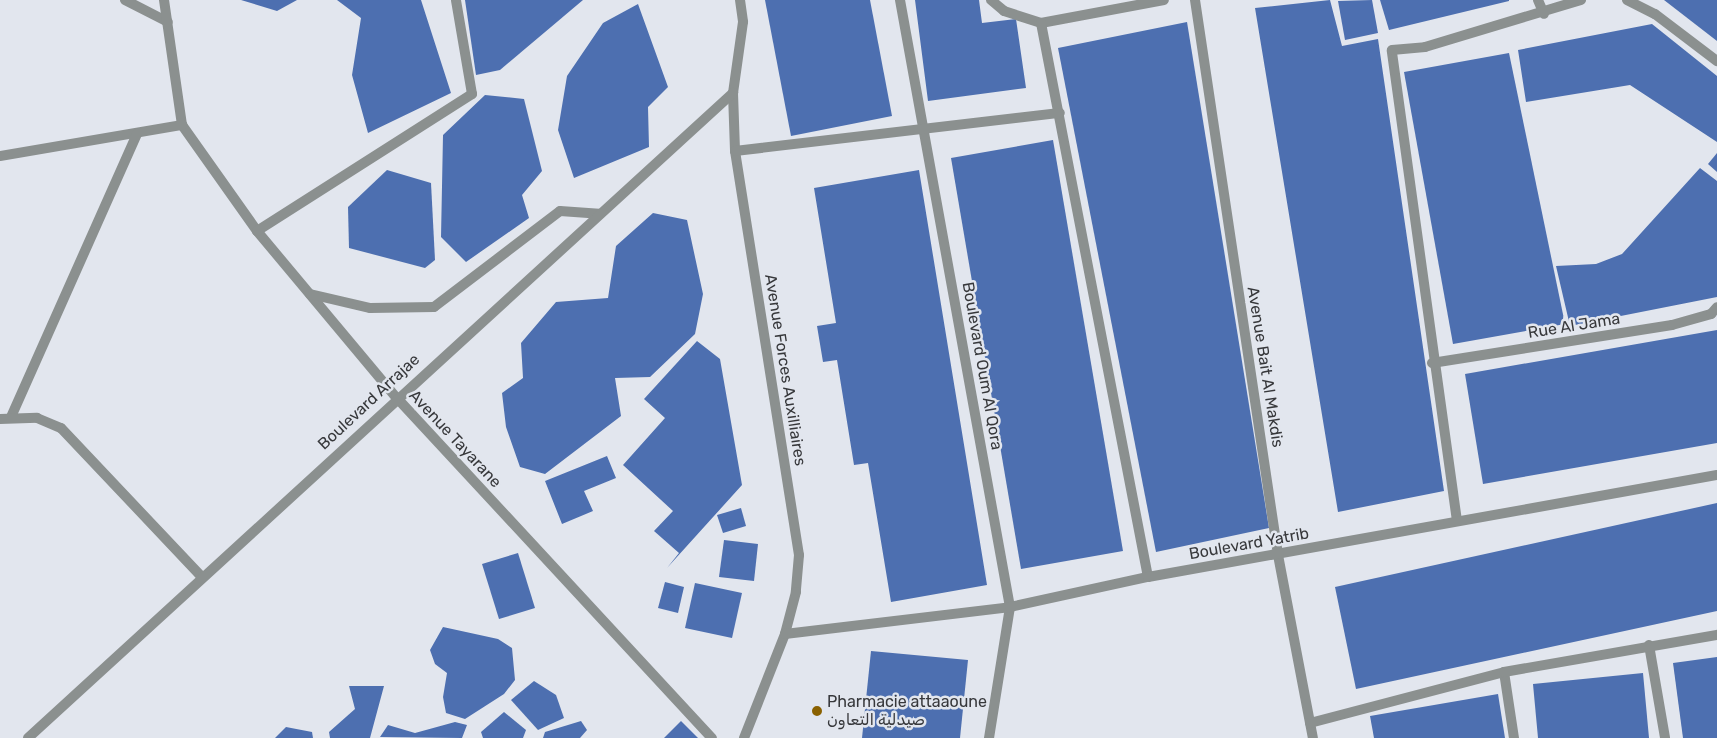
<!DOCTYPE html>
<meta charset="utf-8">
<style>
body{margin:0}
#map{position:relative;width:1717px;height:738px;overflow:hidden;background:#e2e6ee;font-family:Rubik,Vazirmatn,sans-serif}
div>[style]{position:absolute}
.building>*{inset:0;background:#4d6fb0}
.minor>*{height:10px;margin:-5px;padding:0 5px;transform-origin:5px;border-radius:5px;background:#8b908f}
.dots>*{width:14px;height:14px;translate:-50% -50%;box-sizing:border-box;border:2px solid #e2e6ee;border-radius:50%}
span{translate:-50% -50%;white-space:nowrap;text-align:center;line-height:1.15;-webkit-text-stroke:5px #e2e6ee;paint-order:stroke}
.street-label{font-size:16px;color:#37383b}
.poi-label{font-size:16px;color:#37383b}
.left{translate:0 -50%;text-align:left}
</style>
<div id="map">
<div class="building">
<i style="clip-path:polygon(241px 0,297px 0,277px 11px)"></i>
<i style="clip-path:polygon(337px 0,421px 0,451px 93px,368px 133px,352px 75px,361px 18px)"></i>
<i style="clip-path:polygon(465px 0,583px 0,500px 70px,476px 75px)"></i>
<i style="clip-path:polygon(765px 0,870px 0,892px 116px,791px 136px)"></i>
<i style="clip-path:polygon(915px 0,979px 0,982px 23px,1016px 19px,1026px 88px,928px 101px)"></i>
<i style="clip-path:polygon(1330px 0,1342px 46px,1378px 39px,1444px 491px,1338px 512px,1255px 8px)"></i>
<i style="clip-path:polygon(1372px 0,1378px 33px,1345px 40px,1338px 1px)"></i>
<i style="clip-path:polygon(1380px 0,1509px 0,1509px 1px,1389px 30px)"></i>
<i style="clip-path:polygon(1664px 0,1717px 0,1717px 41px)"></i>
<i style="clip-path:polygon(638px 4px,668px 87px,648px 107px,649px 147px,574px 178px,558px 130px,567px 76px,603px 23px)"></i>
<i style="clip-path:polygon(1187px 22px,1269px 528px,1156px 552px,1058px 48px)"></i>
<i style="clip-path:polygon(1652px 24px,1717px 76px,1717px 142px,1630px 85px,1526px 102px,1518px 50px)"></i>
<i style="clip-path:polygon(1509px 53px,1565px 324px,1453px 344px,1404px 72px)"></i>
<i style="clip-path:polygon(485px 95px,524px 99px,542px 171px,522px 195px,529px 218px,466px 262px,441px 237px,443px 135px)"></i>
<i style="clip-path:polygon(1053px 140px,1123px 551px,1021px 569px,951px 158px)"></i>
<i style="clip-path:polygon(1717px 153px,1717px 172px,1708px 164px)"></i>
<i style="clip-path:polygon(1700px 168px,1717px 181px,1717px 297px,1570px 326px,1556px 266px,1596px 264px,1622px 254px)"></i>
<i style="clip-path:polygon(387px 170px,431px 183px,435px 260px,425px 268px,349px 248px,348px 207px)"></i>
<i style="clip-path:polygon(919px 170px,987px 585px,891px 602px,868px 463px,854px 465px,837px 360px,823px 362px,817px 326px,836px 323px,814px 188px)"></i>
<i style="clip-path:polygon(653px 213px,687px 220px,703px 294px,695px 334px,650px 377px,615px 378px,621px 416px,545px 474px,520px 467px,506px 427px,502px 393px,523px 378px,521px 343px,556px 302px,608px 298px,616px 246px)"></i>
<i style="clip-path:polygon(1717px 330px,1717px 443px,1483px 484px,1465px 374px)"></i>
<i style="clip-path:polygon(697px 341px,720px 359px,742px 485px,667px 568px,679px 553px,654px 531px,673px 511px,623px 465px,665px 418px,644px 399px)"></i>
<i style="clip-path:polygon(607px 456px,616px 478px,584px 491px,593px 511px,562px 524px,545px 481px)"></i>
<i style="clip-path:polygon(1717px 503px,1717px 611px,1356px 689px,1335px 587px)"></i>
<i style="clip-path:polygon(741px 508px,746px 526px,723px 533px,717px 515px)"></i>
<i style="clip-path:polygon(724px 540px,758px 544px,754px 581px,719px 577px)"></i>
<i style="clip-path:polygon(518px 553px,535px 608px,499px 619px,482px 564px)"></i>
<i style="clip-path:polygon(665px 582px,684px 587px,678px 613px,658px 608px)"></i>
<i style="clip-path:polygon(695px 583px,742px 593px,732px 638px,685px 628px)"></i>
<i style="clip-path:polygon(443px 627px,498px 639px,512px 648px,515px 680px,504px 694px,465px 719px,446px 713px,443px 697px,447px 673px,435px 664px,430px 650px)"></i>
<i style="clip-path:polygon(871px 651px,968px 660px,960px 738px,862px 738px)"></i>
<i style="clip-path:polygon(1717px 657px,1717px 738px,1683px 738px,1673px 663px)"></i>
<i style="clip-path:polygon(1643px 673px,1649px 738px,1538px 738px,1533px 684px)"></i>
<i style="clip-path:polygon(534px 681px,556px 695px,564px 718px,538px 730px,511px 700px)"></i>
<i style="clip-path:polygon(349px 686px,384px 686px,370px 738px,330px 738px,329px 732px,355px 709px)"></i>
<i style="clip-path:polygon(1498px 694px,1505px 738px,1374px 738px,1370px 716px)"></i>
<i style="clip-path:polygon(504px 712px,526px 730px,523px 738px,483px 738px,481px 732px)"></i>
<i style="clip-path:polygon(581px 721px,587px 730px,580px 738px,543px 738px,545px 732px)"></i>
<i style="clip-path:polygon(681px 721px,698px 738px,664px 738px)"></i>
<i style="clip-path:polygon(455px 722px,467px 725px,462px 738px,380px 737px,388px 725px,415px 733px)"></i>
<i style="clip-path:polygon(286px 727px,312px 732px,313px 738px,275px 738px)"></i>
</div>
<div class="minor">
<i style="left:125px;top:0;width:48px;rotate:27.1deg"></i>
<i style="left:164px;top:0;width:126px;rotate:81.8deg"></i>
<i style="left:182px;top:125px;width:130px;rotate:54.7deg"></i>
<i style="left:257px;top:231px;width:217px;rotate:50.1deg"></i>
<i style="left:396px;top:397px;width:465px;rotate:47.2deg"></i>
<i style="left:740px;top:0;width:22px;rotate:82deg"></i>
<i style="left:743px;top:22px;width:72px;rotate:98deg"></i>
<i style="left:733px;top:93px;width:58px;rotate:88deg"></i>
<i style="left:735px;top:151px;width:409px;rotate:81deg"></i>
<i style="left:799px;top:555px;width:37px;rotate:95deg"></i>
<i style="left:796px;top:592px;width:43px;rotate:104.7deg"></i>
<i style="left:785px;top:634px;width:112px;rotate:111.5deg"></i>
<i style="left:900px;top:0;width:617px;rotate:79.73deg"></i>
<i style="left:1010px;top:607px;width:133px;rotate:99.1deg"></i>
<i style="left:991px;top:0;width:17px;rotate:40deg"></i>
<i style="left:1004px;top:11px;width:39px;rotate:18deg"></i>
<i style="left:1041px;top:23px;width:125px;rotate:-10.6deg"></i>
<i style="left:1195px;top:0;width:561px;rotate:81.49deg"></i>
<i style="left:1278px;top:555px;width:186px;rotate:79.2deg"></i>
<i style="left:1538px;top:0;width:15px;rotate:67deg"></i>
<i style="left:1627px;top:0;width:31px;rotate:27deg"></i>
<i style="left:1655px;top:14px;width:78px;rotate:37.2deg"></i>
<i style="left:1041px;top:23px;width:564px;rotate:79.07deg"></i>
<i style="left:735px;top:151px;width:327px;rotate:-6.7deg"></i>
<i style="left:0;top:156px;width:185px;rotate:-9.7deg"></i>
<i style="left:257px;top:231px;width:255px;rotate:-32.5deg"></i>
<i style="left:472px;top:94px;width:95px;rotate:-99.7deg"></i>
<i style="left:310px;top:294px;width:62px;rotate:13.1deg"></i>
<i style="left:370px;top:308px;width:64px;rotate:-0.9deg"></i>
<i style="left:434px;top:307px;width:158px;rotate:-37.3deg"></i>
<i style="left:560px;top:211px;width:39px;rotate:4deg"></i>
<i style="left:1432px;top:363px;width:243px;rotate:-9deg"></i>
<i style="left:1672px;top:325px;width:41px;rotate:-15.8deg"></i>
<i style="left:1711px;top:314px;width:9px;rotate:-49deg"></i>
<i style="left:11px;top:417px;width:310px;rotate:-66deg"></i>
<i style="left:0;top:419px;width:37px;rotate:-2deg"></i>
<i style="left:37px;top:418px;width:26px;rotate:23deg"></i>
<i style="left:61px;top:428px;width:205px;rotate:46.6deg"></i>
<i style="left:1457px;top:521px;width:475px;rotate:-97.9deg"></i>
<i style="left:1392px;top:50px;width:33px;rotate:-5deg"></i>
<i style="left:1425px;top:47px;width:163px;rotate:-16.8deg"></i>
<i style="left:785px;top:634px;width:227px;rotate:-6.8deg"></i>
<i style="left:1010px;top:607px;width:141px;rotate:-12.3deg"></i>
<i style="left:1148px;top:577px;width:578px;rotate:-10.16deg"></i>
<i style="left:1649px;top:645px;width:94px;rotate:80.2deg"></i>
<i style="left:1504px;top:672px;width:67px;rotate:81.4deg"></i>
<i style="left:1310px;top:723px;width:201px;rotate:-14.7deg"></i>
<i style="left:1504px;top:672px;width:216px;rotate:-9.9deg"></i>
<i style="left:28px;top:738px;width:956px;rotate:-42.46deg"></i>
</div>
<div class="dots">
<i style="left:817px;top:711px;background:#8a6100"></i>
</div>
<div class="street-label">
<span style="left:1574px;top:326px;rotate:-9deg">Rue Al Jama</span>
<span style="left:982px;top:366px;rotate:80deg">Boulevard Oum Al Qora</span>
<span style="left:1265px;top:367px;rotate:81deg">Avenue Bait Al Makdis</span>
<span style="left:785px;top:370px;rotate:81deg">Avenue Forces Auxilliaires</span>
<span style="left:369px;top:402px;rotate:-43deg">Boulevard Arrajae</span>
<span style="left:455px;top:439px;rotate:47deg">Avenue Tayarane</span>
<span style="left:1249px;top:544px;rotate:-10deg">Boulevard Yatrib</span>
</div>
<div class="poi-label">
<span class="left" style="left:827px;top:711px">Pharmacie attaaoune<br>صيدلية التعاون</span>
</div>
</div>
